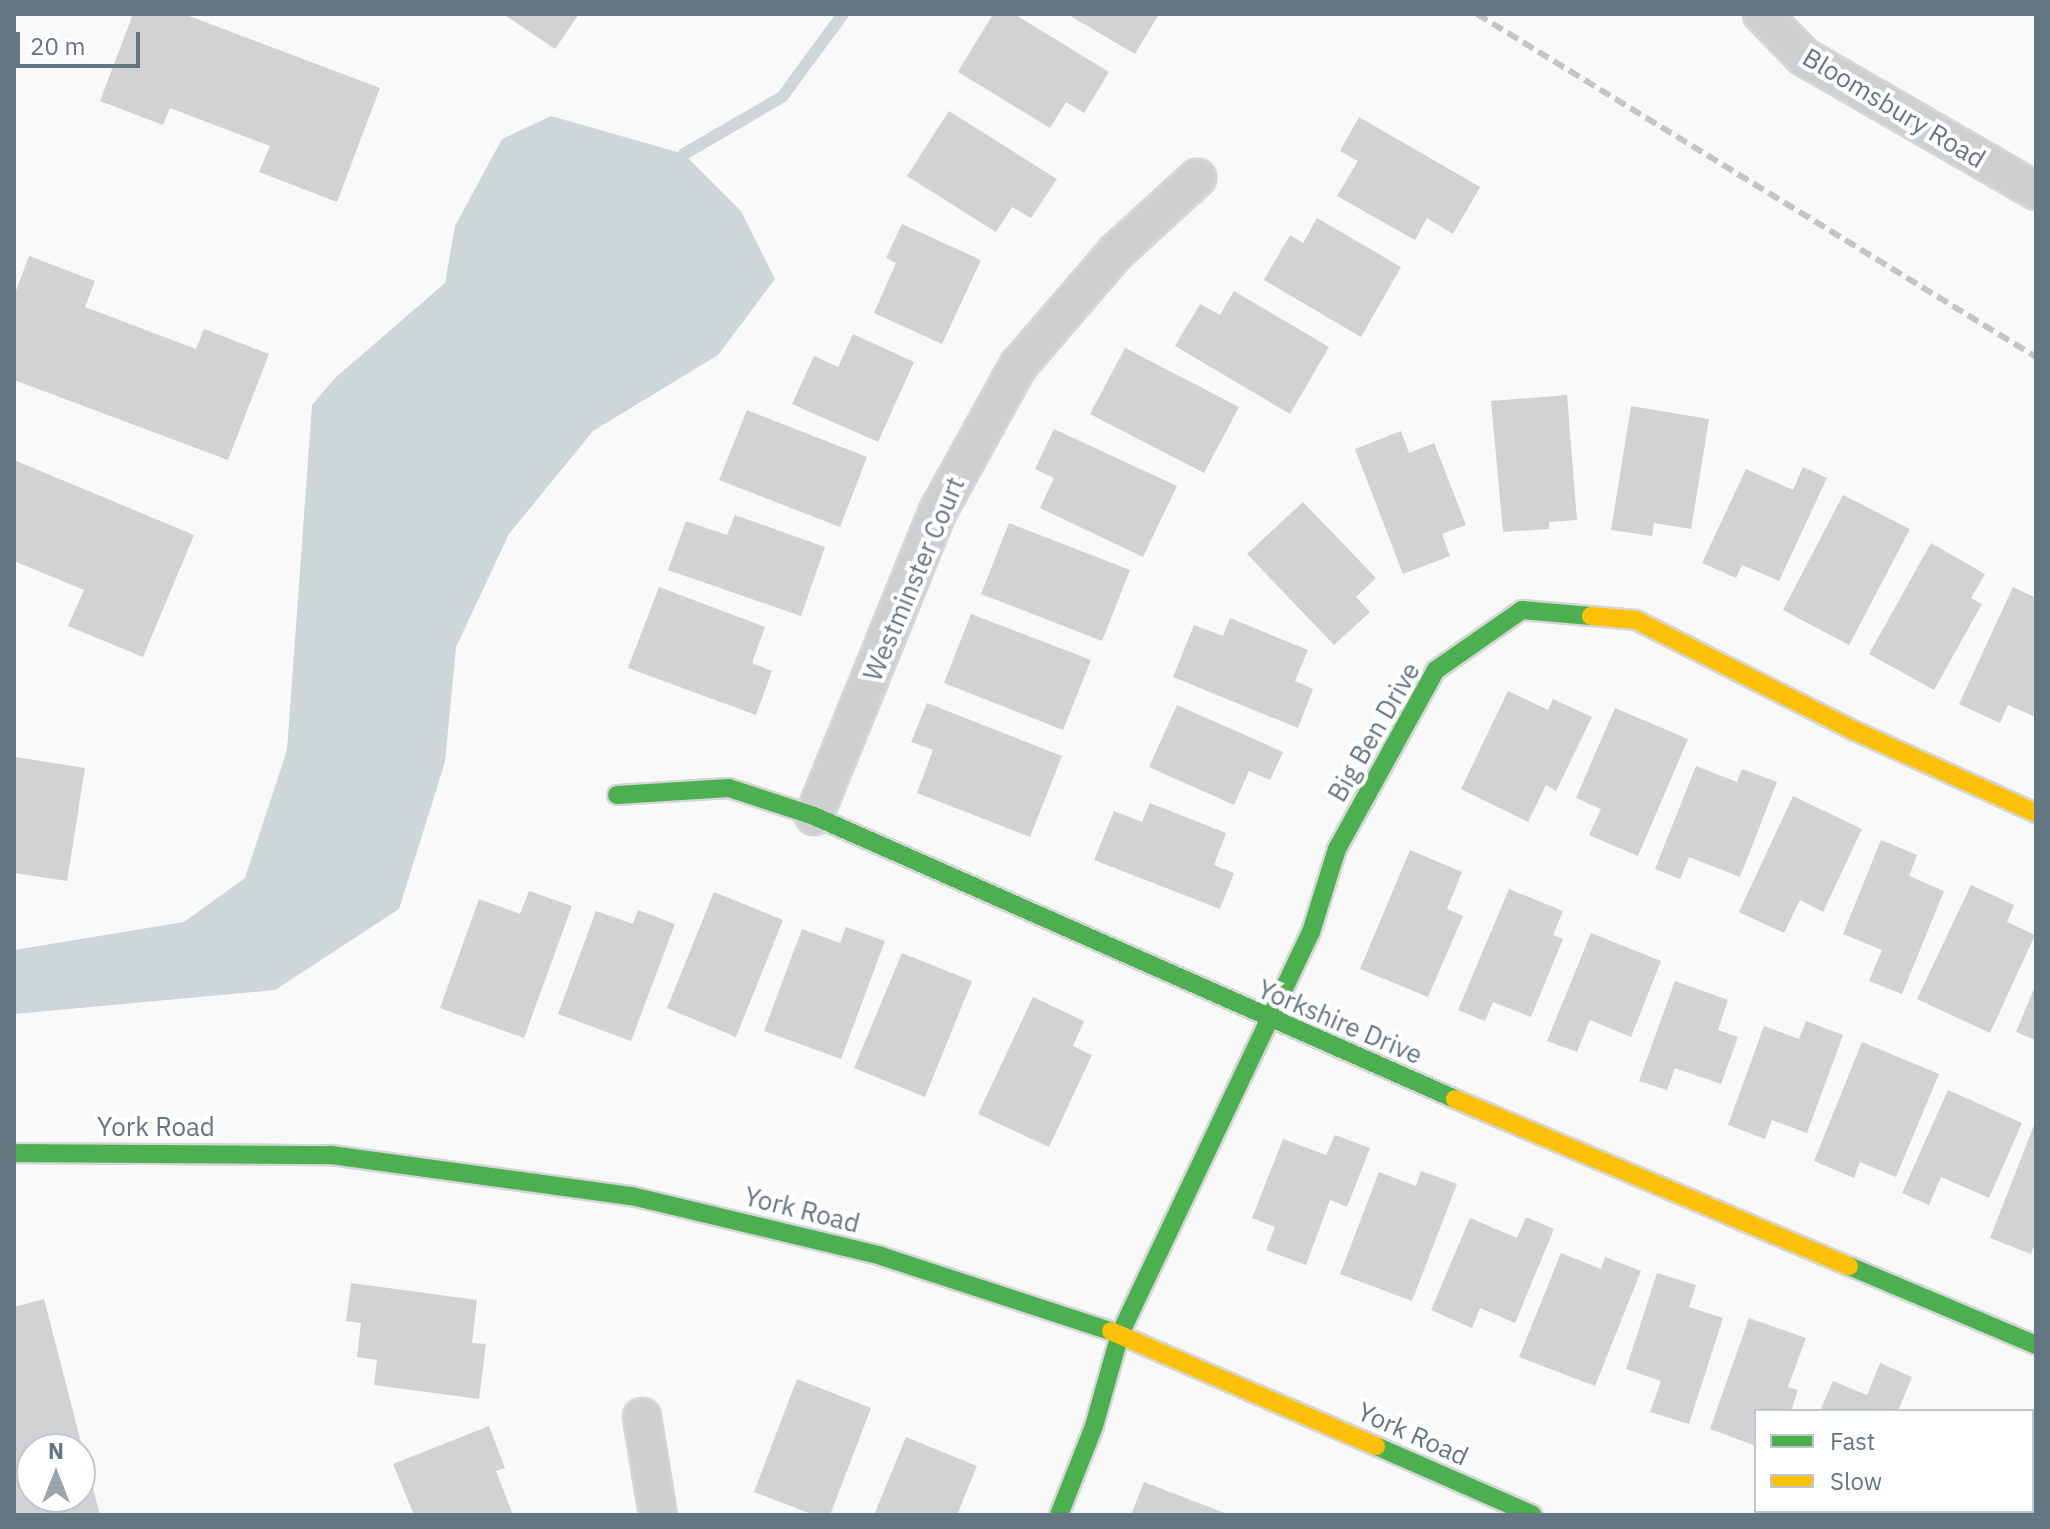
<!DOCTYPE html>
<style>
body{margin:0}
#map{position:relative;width:2050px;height:1529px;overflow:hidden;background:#f9f9f9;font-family:"IBM Plex Sans",sans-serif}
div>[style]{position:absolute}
.water>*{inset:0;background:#ced6d9}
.stream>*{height:12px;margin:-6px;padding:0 6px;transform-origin:6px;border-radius:6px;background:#ced6d9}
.building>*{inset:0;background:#d0d2d3}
.roads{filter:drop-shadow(2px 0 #d5d6d7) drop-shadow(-2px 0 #d5d6d7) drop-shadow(0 2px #d5d6d7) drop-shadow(0 -2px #d5d6d7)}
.street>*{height:36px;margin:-18px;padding:0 18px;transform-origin:18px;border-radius:18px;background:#cecfd0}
.fast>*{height:18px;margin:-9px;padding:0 9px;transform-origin:9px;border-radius:9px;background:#4caf50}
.slow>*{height:18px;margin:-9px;padding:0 9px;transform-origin:9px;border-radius:9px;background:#ffc107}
.rail>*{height:6px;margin-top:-3px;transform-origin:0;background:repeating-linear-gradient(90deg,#c3c5c6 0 12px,transparent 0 18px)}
span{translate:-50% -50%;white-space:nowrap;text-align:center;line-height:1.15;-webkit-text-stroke:8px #fff;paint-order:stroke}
.street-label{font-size:26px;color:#657683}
.frame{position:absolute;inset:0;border:16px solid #657683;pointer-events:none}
.legend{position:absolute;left:1754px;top:1409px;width:280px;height:104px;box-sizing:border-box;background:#fff;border:2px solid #c1c8cd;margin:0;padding:10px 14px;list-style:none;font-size:24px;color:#657683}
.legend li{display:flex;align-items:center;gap:16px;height:40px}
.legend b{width:40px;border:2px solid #c1c8cd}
.north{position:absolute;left:16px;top:1433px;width:80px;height:80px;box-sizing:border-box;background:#fff;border:2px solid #c1c8cd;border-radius:50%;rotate:0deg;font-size:22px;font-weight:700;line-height:32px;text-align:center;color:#657683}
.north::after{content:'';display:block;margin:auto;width:28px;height:36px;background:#99a4ac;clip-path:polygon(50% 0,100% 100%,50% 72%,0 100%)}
.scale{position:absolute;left:16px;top:32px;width:124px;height:36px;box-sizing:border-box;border:4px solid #657683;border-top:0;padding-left:10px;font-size:24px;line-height:28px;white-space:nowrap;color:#657683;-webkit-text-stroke:6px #fff;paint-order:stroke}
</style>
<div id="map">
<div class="water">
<i style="clip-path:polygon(551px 116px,684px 154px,741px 211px,775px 279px,718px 355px,593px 431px,509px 534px,456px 647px,445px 762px,399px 909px,275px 990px,14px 1014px,14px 950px,184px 922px,245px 878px,287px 750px,312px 405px,335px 378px,445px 283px,455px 226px,502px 139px)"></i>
</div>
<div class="stream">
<i style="left:684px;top:154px;width:113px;rotate:-30.2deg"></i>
<i style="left:782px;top:97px;width:103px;rotate:-53.7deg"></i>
</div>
<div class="building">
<i style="clip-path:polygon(133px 14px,184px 14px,380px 88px,337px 202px,259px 172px,270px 146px,170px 108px,163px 125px,100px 101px)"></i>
<i style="clip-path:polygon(503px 14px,579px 14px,555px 49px)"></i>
<i style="clip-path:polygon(993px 14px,1014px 14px,1109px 72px,1084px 113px,1066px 102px,1050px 128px,958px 72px)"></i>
<i style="clip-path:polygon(1067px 14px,1159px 14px,1135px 54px)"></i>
<i style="clip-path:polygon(949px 111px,1057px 179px,1031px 218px,1012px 207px,996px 232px,907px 176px)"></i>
<i style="clip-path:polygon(1359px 117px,1480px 187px,1453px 234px,1427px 218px,1415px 240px,1337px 196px,1358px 161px,1340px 151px)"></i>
<i style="clip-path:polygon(1317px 218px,1401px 267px,1361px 337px,1264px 280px,1290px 235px,1303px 243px)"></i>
<i style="clip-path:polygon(902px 224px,981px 260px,942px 344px,874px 313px,896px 263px,886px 258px)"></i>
<i style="clip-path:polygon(29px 256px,95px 281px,85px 307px,196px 349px,204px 329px,269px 354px,228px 460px,14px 380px,14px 296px)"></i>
<i style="clip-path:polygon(1234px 291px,1329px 347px,1290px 414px,1175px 346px,1200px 304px,1220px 315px)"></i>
<i style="clip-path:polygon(853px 334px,914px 362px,878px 442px,792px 404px,814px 356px,838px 367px)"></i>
<i style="clip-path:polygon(1125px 348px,1239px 407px,1204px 473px,1090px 414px)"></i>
<i style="clip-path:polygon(1567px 395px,1577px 520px,1549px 522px,1549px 529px,1503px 532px,1491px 401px)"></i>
<i style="clip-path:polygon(1631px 406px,1709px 419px,1691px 529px,1654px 523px,1652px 536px,1611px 530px)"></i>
<i style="clip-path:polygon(747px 410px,867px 457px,840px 527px,719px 480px)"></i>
<i style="clip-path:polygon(1054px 429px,1177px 486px,1143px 557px,1040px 508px,1054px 478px,1035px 469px)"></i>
<i style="clip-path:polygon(1401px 431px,1409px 453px,1434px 443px,1466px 525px,1442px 534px,1450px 556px,1403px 574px,1355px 449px)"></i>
<i style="clip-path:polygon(14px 460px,194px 535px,143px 657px,68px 626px,84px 590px,14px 561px)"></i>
<i style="clip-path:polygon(1803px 467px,1827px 478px,1779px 581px,1742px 565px,1736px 578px,1702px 563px,1746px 469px,1793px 490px)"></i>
<i style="clip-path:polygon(1843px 495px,1910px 529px,1849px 645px,1783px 610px)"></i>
<i style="clip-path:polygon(1303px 502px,1376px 578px,1356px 597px,1370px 612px,1334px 645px,1247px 554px)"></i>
<i style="clip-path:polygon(735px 515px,825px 547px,801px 616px,668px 570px,686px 521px,727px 535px)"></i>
<i style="clip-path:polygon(1009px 523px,1130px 570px,1102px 641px,981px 594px)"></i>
<i style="clip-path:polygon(1931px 543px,1985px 574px,1971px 598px,1982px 604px,1934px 690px,1869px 654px)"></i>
<i style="clip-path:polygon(659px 587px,765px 627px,752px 663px,772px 671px,756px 715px,628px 668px)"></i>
<i style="clip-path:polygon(2013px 587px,2036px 598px,2036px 717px,2008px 705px,2000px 723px,1959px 704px)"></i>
<i style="clip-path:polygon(971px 614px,1091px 660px,1063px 730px,944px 683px)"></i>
<i style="clip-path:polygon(1230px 618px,1308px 650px,1295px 681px,1313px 689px,1298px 728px,1173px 677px,1194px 625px,1223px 636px)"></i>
<i style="clip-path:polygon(1508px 691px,1548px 710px,1553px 699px,1592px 717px,1556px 791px,1546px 785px,1528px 822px,1461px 789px)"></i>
<i style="clip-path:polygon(927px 703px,1062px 756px,1030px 837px,917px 793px,933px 750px,911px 742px)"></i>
<i style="clip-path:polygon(1177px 705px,1283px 752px,1270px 780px,1249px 771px,1234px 805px,1149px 767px)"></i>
<i style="clip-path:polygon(1615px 708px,1688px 739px,1638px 856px,1589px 835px,1601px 809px,1576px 798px)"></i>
<i style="clip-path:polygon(15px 757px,85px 768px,67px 881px,14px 873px)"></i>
<i style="clip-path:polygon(1696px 766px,1737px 782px,1742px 769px,1777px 782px,1740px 877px,1689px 857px,1680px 879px,1655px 869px)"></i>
<i style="clip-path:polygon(1793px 796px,1862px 829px,1823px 912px,1800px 900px,1784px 933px,1739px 912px)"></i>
<i style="clip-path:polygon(1150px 803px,1226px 833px,1214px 865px,1234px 873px,1220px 909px,1094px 860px,1114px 811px,1142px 822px)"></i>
<i style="clip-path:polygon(1881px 840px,1917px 855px,1909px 876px,1944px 891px,1902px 994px,1869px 981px,1882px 950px,1843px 934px)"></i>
<i style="clip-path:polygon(1410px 850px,1462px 872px,1447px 909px,1463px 916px,1428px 997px,1360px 969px)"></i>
<i style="clip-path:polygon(1971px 885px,2014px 905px,2007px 922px,2035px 935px,1990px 1033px,1917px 999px)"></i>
<i style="clip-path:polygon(1509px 889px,1563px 911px,1553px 935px,1563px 939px,1531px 1017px,1493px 1002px,1485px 1021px,1458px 1010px)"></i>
<i style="clip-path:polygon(529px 891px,572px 906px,524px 1038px,440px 1008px,479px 899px,520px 914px)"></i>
<i style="clip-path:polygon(714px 892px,783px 920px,736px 1037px,667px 1008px)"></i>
<i style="clip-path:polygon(638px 910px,675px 924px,631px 1041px,558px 1014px,596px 911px,633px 924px)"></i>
<i style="clip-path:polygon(846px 927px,885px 941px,841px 1059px,764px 1031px,802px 929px,840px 943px)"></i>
<i style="clip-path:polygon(1591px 933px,1661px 961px,1631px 1037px,1590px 1020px,1577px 1052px,1547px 1041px)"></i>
<i style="clip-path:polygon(902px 953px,972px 981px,925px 1097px,854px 1068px)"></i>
<i style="clip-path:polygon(1675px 981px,1728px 1000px,1718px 1030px,1738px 1037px,1721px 1084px,1675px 1068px,1667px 1090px,1639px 1081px)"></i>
<i style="clip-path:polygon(2036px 984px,2036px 1040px,2016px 1032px)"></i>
<i style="clip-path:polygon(1033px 997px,1084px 1021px,1073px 1046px,1092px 1055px,1049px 1147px,978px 1114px)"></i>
<i style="clip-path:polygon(1806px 1021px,1843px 1035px,1807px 1133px,1772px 1120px,1765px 1139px,1728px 1125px,1764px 1026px,1799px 1039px)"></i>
<i style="clip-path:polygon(1862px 1042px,1939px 1074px,1896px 1177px,1860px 1162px,1854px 1178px,1814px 1161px)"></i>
<i style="clip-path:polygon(1948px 1090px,2022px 1123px,1989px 1198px,1941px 1177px,1929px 1205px,1902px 1193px)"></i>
<i style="clip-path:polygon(2036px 1120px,2036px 1240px,2031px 1254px,1990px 1238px)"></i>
<i style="clip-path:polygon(1335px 1135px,1370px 1148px,1347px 1207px,1330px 1200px,1306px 1265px,1266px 1250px,1275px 1227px,1252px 1218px,1283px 1139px,1326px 1155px)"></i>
<i style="clip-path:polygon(1421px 1171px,1457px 1184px,1412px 1301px,1340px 1274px,1379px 1172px,1416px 1186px)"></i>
<i style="clip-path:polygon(1526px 1217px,1554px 1229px,1515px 1323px,1480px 1308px,1472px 1328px,1431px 1310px,1470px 1218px,1517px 1238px)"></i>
<i style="clip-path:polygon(1561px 1253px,1601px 1269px,1605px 1257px,1641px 1271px,1595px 1386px,1519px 1357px)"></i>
<i style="clip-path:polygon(1657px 1273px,1696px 1285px,1689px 1307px,1723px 1318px,1689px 1424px,1650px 1412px,1661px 1381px,1626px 1369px)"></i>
<i style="clip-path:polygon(351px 1283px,477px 1300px,472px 1343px,486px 1344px,479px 1399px,374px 1385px,377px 1360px,357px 1357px,361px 1323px,346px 1321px)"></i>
<i style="clip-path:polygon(evenodd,44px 1299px,81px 1442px,100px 1515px,14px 1515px,14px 1307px,44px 1299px,32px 1449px,80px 1449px,80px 1497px,32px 1497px,32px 1449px)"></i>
<i style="clip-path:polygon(1749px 1318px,1806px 1338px,1788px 1387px,1798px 1390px,1791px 1411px,1756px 1411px,1756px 1446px,1710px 1429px)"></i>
<i style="clip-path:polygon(1880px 1363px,1912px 1377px,1898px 1411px,1820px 1411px,1833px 1381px,1867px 1395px)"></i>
<i style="clip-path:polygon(797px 1379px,871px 1408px,830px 1515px,814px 1515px,754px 1492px)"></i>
<i style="clip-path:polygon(489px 1426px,505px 1468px,496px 1471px,513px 1515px,414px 1515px,393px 1464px)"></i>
<i style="clip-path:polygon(906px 1437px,977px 1466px,957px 1515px,874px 1515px)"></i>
<i style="clip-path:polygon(2032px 1440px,2036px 1515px,1989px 1511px,2032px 1511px)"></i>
<i style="clip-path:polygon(1144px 1482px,1230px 1515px,1131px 1515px)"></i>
<i style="clip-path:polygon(1886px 1511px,1968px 1511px,1966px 1515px)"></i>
</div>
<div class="roads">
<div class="street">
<i style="left:1762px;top:14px;width:60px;rotate:45.7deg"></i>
<i style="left:1804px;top:57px;width:268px;rotate:30deg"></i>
<i style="left:814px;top:816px;width:329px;rotate:-67.9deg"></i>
<i style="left:938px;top:511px;width:166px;rotate:-61.1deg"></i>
<i style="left:1018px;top:366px;width:150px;rotate:-49.3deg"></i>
<i style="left:1116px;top:252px;width:110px;rotate:-42.4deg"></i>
<i style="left:642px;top:1417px;width:99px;rotate:80.7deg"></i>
</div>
<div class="fast">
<i style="left:617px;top:795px;width:112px;rotate:-3.6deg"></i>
<i style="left:729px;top:788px;width:89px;rotate:18.2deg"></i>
<i style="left:814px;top:816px;width:701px;rotate:23.82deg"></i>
<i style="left:14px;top:1153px;width:317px;rotate:0.4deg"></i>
<i style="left:331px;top:1155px;width:304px;rotate:7.8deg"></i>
<i style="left:632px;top:1196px;width:256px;rotate:13.5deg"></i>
<i style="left:881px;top:1256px;width:242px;rotate:18.1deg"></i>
<i style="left:1849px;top:1266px;width:203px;rotate:22.9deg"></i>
<i style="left:1376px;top:1446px;width:171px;rotate:23.7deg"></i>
<i style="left:1059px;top:1515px;width:96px;rotate:-68.5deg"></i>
<i style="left:1094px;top:1426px;width:96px;rotate:-74.2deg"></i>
<i style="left:1120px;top:1334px;width:445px;rotate:-64.6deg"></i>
<i style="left:1311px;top:932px;width:87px;rotate:-72.6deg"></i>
<i style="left:1337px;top:849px;width:205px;rotate:-61.1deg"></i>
<i style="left:1436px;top:670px;width:105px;rotate:-34.9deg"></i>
<i style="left:1522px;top:610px;width:69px;rotate:5deg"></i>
</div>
<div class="slow">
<i style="left:1591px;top:616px;width:45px;rotate:5.1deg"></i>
<i style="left:1636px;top:620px;width:246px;rotate:26.9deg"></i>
<i style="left:1855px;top:731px;width:199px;rotate:24.4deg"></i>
<i style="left:1455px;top:1099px;width:428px;rotate:23deg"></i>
<i style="left:1111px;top:1331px;width:289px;rotate:23.5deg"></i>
</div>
</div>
<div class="rail">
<i style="left:1477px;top:14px;width:656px;rotate:31.53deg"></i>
</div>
<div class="street-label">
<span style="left:1894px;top:108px;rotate:31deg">Bloomsbury Road</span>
<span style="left:914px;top:579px;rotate:-67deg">Westminster Court</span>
<span style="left:1374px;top:732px;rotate:-60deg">Big Ben Drive</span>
<span style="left:1340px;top:1022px;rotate:23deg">Yorkshire Drive</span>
<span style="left:156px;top:1127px">York Road</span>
<span style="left:802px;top:1210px;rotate:14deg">York Road</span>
<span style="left:1413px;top:1434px;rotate:24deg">York Road</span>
</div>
<div class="frame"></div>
<ul class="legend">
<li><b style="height:10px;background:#4caf50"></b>Fast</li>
<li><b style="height:10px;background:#ffc107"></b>Slow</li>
</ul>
<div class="north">N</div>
<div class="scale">20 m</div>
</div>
